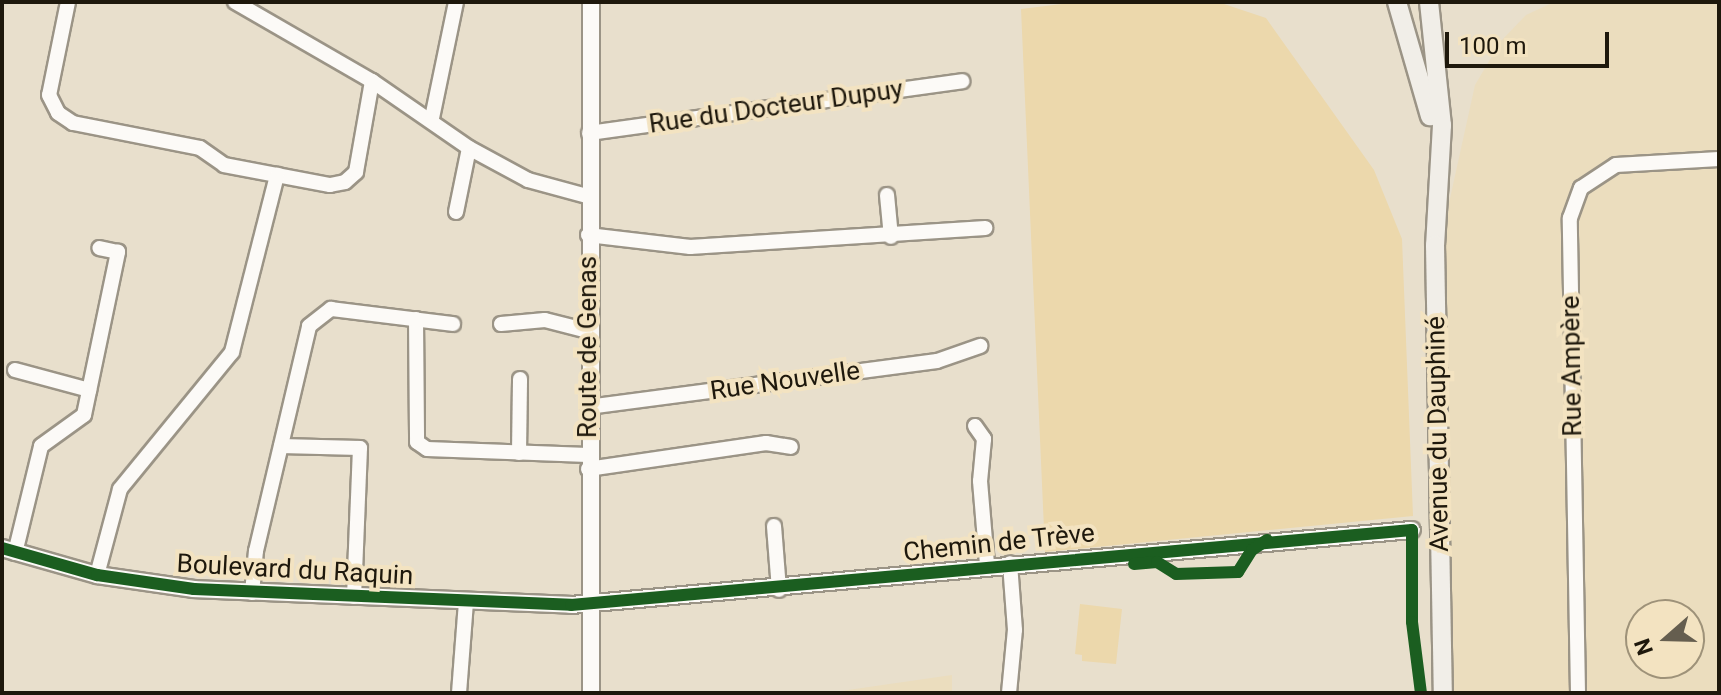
<!DOCTYPE html>
<meta charset="utf-8">
<style>
body{margin:0}
#map{position:relative;width:1721px;height:695px;overflow:hidden;background:#e8dfcc;font-family:Roboto,sans-serif}
div>[style]{position:absolute}
.built>*{inset:0;background:#ebddbe}
.green>*{inset:0;background:#ecd8ac}
.roads{filter:drop-shadow(2px 0 #9b9486) drop-shadow(-2px 0 #9b9486) drop-shadow(0 2px #9b9486) drop-shadow(0 -2px #9b9486)}
.minor>*{height:14px;margin:-7px;padding:0 7px;transform-origin:7px;border-radius:7px;background:#fcfaf7}
.tertiary>*{height:16px;margin:-8px;padding:0 8px;transform-origin:8px;border-radius:8px;background:#fcfaf7}
.secondary>*{height:18px;margin:-9px;padding:0 9px;transform-origin:9px;border-radius:9px;background:#f1eee8}
.cycleway>*{height:12px;margin:-6px;padding:0 6px;transform-origin:6px;border-radius:6px;background:#1b5e20}
span{translate:-50% -50%;white-space:nowrap;text-align:center;line-height:1.15;-webkit-text-stroke:8px #f3e3c1;paint-order:stroke}
.street-label{font-size:26px;color:#1e180c}
.frame{position:absolute;inset:0;border:4px solid #1e180c;pointer-events:none}
.north{position:absolute;left:1625px;top:599px;width:80px;height:80px;box-sizing:border-box;background:#f3e3c1;border:2px solid #9e9279;border-radius:50%;rotate:250deg;font-size:22px;font-weight:700;line-height:32px;text-align:center;color:#1e180c}
.north::after{content:'';display:block;margin:auto;width:28px;height:36px;background:#655e4f;clip-path:polygon(50% 0,100% 100%,50% 72%,0 100%)}
.scale{position:absolute;left:1445px;top:32px;width:164px;height:36px;box-sizing:border-box;border:4px solid #1e180c;border-top:0;padding-left:10px;font-size:24px;line-height:28px;white-space:nowrap;color:#1e180c;-webkit-text-stroke:6px #f3e3c1;paint-order:stroke}
</style>
<div id="map">
<div class="built">
<i style="clip-path:polygon(evenodd,1554px 2px,1719px 2px,1719px 693px,1453px 693px,1442px 281px,1449px 203px,1475px 85px,1501px 41px,1526px 15px,1554px 2px,1641px 615px,1689px 615px,1689px 663px,1641px 663px,1641px 615px)"></i>
<i style="clip-path:polygon(952px 675px,952px 693px,827px 693px)"></i>
</div>
<div class="green">
<i style="clip-path:polygon(1078px 2px,1218px 2px,1266px 18px,1374px 170px,1402px 239px,1413px 516px,1045px 552px,1021px 9px)"></i>
<i style="clip-path:polygon(1080px 604px,1122px 609px,1116px 664px,1082px 661px,1082px 655px,1075px 654px)"></i>
</div>
<div class="roads">
<div class="minor">
<i style="left:68px;top:2px;width:95px;rotate:101.5deg"></i>
<i style="left:49px;top:95px;width:20px;rotate:63deg"></i>
<i style="left:58px;top:113px;width:18px;rotate:34deg"></i>
<i style="left:73px;top:123px;width:129px;rotate:11.1deg"></i>
<i style="left:200px;top:148px;width:29px;rotate:35deg"></i>
<i style="left:224px;top:165px;width:108px;rotate:10.7deg"></i>
<i style="left:330px;top:185px;width:15px;rotate:-11deg"></i>
<i style="left:345px;top:182px;width:15px;rotate:-42deg"></i>
<i style="left:356px;top:172px;width:92px;rotate:-80deg"></i>
<i style="left:235px;top:2px;width:158px;rotate:30deg"></i>
<i style="left:372px;top:81px;width:118px;rotate:34.6deg"></i>
<i style="left:469px;top:148px;width:67px;rotate:28.5deg"></i>
<i style="left:528px;top:180px;width:61px;rotate:15.2deg"></i>
<i style="left:432px;top:118px;width:118px;rotate:-78.3deg"></i>
<i style="left:589px;top:133px;width:377px;rotate:-7.9deg"></i>
<i style="left:887px;top:195px;width:42px;rotate:84.6deg"></i>
<i style="left:456px;top:212px;width:65px;rotate:-78.5deg"></i>
<i style="left:588px;top:235px;width:103px;rotate:6.7deg"></i>
<i style="left:690px;top:247px;width:296px;rotate:-3.7deg"></i>
<i style="left:416px;top:319px;width:123px;rotate:89.5deg"></i>
<i style="left:417px;top:442px;width:12px;rotate:35deg"></i>
<i style="left:427px;top:449px;width:161px;rotate:2.1deg"></i>
<i style="left:501px;top:324px;width:44px;rotate:-5.2deg"></i>
<i style="left:545px;top:320px;width:44px;rotate:14.3deg"></i>
<i style="left:15px;top:370px;width:77px;rotate:15.1deg"></i>
<i style="left:588px;top:407px;width:352px;rotate:-7.5deg"></i>
<i style="left:937px;top:361px;width:46px;rotate:-19.2deg"></i>
<i style="left:975px;top:426px;width:16px;rotate:55deg"></i>
<i style="left:984px;top:439px;width:42px;rotate:95.4deg"></i>
<i style="left:980px;top:481px;width:84px;rotate:85.2deg"></i>
<i style="left:281px;top:446px;width:79px;rotate:1.5deg"></i>
<i style="left:360px;top:448px;width:149px;rotate:92.3deg"></i>
<i style="left:519px;top:453px;width:74px;rotate:-89.2deg"></i>
<i style="left:588px;top:469px;width:180px;rotate:-8.3deg"></i>
<i style="left:766px;top:443px;width:25px;rotate:9deg"></i>
<i style="left:774px;top:526px;width:64px;rotate:85.5deg"></i>
<i style="left:15px;top:553px;width:110px;rotate:-76.3deg"></i>
<i style="left:41px;top:446px;width:53px;rotate:-35.8deg"></i>
<i style="left:84px;top:415px;width:167px;rotate:-78.2deg"></i>
<i style="left:118px;top:252px;width:19px;rotate:-168deg"></i>
<i style="left:97px;top:575px;width:89px;rotate:-75deg"></i>
<i style="left:120px;top:489px;width:177px;rotate:-50.7deg"></i>
<i style="left:232px;top:352px;width:183px;rotate:-75.7deg"></i>
<i style="left:252px;top:593px;width:42px;rotate:-84.6deg"></i>
<i style="left:256px;top:551px;width:231px;rotate:-76.7deg"></i>
<i style="left:309px;top:326px;width:28px;rotate:-38deg"></i>
<i style="left:331px;top:309px;width:123px;rotate:7deg"></i>
<i style="left:459px;top:693px;width:92px;rotate:-85.6deg"></i>
<i style="left:1009px;top:693px;width:63px;rotate:-84.6deg"></i>
<i style="left:1015px;top:630px;width:67px;rotate:-94.3deg"></i>
<i style="left:1578px;top:693px;width:475px;rotate:-91deg"></i>
<i style="left:1570px;top:218px;width:32px;rotate:-70deg"></i>
<i style="left:1581px;top:188px;width:42px;rotate:-33.3deg"></i>
<i style="left:1616px;top:165px;width:103px;rotate:-3.3deg"></i>
</div>
<div class="tertiary">
<i style="left:2px;top:548px;width:99px;rotate:15.9deg"></i>
<i style="left:97px;top:575px;width:98px;rotate:8.2deg"></i>
<i style="left:194px;top:589px;width:377px;rotate:2.4deg"></i>
<i style="left:571px;top:605px;width:844px;rotate:-5.1deg"></i>
<i style="left:591px;top:693px;width:691px;rotate:-90deg"></i>
</div>
<div class="secondary">
<i style="left:1397px;top:2px;width:119px;rotate:73.9deg"></i>
<i style="left:1429px;top:2px;width:124px;rotate:84deg"></i>
<i style="left:1442px;top:125px;width:120px;rotate:93.3deg"></i>
<i style="left:1435px;top:245px;width:448px;rotate:89deg"></i>
</div>
</div>
<div class="cycleway">
<i style="left:2px;top:548px;width:99px;rotate:15.9deg"></i>
<i style="left:97px;top:575px;width:98px;rotate:8.2deg"></i>
<i style="left:194px;top:589px;width:377px;rotate:2.4deg"></i>
<i style="left:571px;top:605px;width:844px;rotate:-5.1deg"></i>
<i style="left:1412px;top:530px;width:92px;rotate:90deg"></i>
<i style="left:1412px;top:622px;width:72px;rotate:82.8deg"></i>
<i style="left:1134px;top:564px;width:23px;rotate:-5deg"></i>
<i style="left:1157px;top:562px;width:22px;rotate:32deg"></i>
<i style="left:1176px;top:574px;width:62px;rotate:-1.8deg"></i>
<i style="left:1238px;top:572px;width:26px;rotate:-58deg"></i>
<i style="left:1252px;top:550px;width:18px;rotate:-34deg"></i>
</div>
<div class="street-label">
<span style="left:776px;top:107px;rotate:-8deg">Rue du Docteur Dupuy</span>
<span style="left:588px;top:347px;rotate:-90deg">Route de Genas</span>
<span style="left:1572px;top:366px;rotate:-91deg">Rue Ampère</span>
<span style="left:785px;top:381px;rotate:-8deg">Rue Nouvelle</span>
<span style="left:1438px;top:434px;rotate:-91deg">Avenue du Dauphiné</span>
<span style="left:999px;top:543px;rotate:-6deg">Chemin de Trève</span>
<span style="left:295px;top:570px;rotate:3deg">Boulevard du Raquin</span>
</div>
<div class="frame"></div>
<div class="north">N</div>
<div class="scale">100 m</div>
</div>
